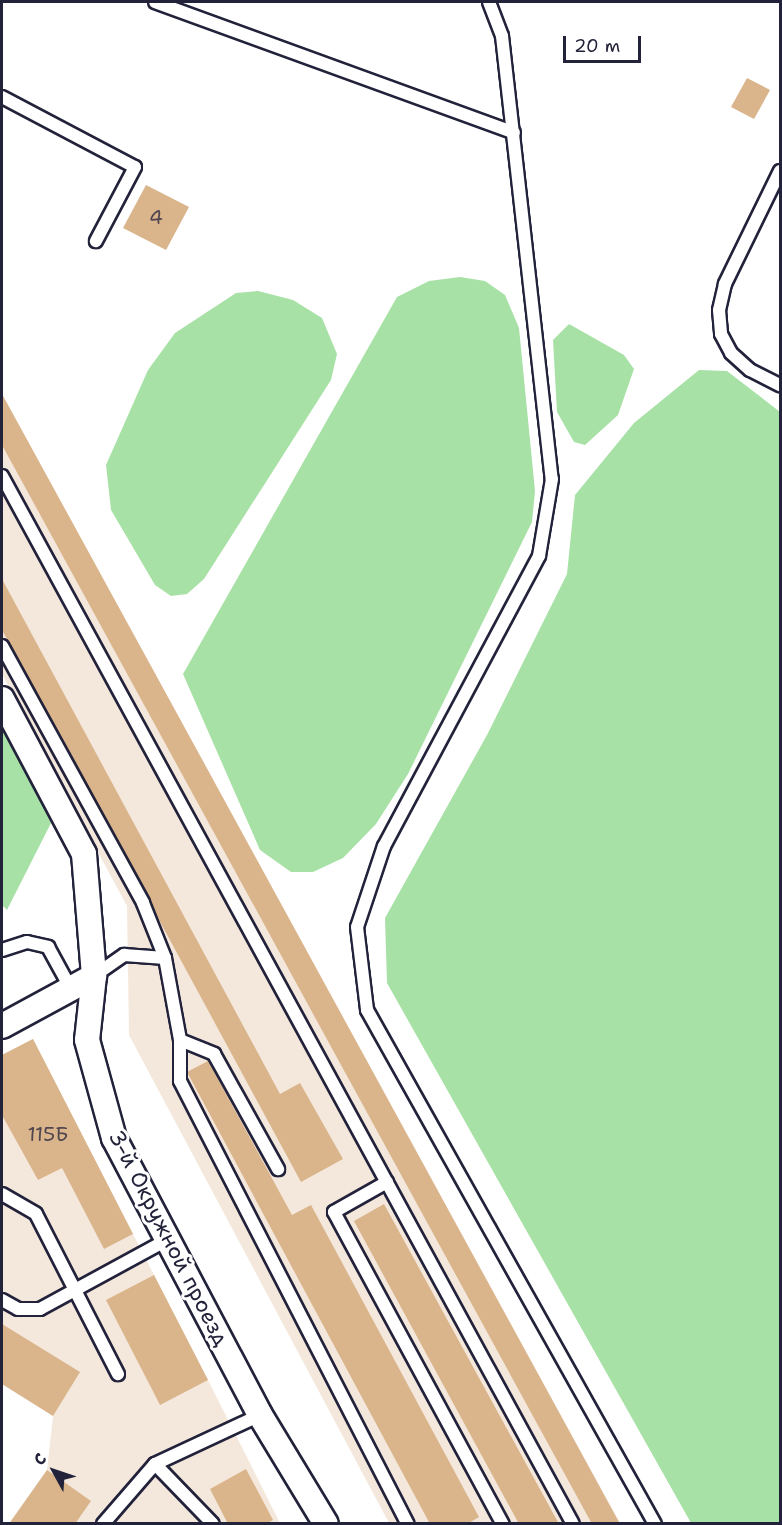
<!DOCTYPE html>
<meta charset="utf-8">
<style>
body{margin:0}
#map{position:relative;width:782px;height:1525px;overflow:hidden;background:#fff;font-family:"Shantell Sans",sans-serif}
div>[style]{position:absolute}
.built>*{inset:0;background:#f4e8dc}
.green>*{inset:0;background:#a8e1a6}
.building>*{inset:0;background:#dab48b}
.roads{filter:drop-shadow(2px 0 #22223b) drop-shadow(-2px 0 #22223b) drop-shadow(0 2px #22223b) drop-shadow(0 -2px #22223b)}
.lane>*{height:12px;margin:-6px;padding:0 6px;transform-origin:6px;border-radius:6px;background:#fff}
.street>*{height:24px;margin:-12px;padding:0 12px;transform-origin:12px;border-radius:12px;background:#fff}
span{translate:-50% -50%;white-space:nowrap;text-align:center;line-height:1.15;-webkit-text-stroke:6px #fff;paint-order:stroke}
.number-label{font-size:20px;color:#50464f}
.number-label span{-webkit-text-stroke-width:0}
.street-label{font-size:22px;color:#22223b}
.frame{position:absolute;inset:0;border:3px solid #22223b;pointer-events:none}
.north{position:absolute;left:24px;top:1441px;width:60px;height:60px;-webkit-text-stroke:4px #fff;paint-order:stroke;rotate:310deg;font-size:16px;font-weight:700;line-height:24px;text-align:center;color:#22223b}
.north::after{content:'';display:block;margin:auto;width:21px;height:27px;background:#22223b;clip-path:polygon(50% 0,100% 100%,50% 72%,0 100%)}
.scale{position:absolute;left:563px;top:36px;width:78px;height:27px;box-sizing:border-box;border:3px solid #22223b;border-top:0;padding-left:8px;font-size:18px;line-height:21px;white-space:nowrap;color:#22223b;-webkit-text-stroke:4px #fff;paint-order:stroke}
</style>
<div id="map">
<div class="built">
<i style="clip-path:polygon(2px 394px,620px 1523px,389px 1523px,129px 1035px,127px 906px,2px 674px)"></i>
<i style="clip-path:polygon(33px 1039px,208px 1380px,280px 1523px,9px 1523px,47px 1470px,53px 1416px,2px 1384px,2px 1055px)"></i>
</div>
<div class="green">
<i style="clip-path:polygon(460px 277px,485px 281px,505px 295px,519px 328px,535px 491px,532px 522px,408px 774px,376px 824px,343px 858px,313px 872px,291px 872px,260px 850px,183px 674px,397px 297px,429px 281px)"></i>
<i style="clip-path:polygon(258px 291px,293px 300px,322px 318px,337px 354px,331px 380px,204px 579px,187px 594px,171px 596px,155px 585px,111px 510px,106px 465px,148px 370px,175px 333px,236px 293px)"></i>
<i style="clip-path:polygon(569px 324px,624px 355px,634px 369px,618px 415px,585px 445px,574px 442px,557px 412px,553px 340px)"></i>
<i style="clip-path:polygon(699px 370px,727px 371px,780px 412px,780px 1523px,691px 1523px,387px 983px,385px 918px,487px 735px,567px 574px,575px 495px,634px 423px)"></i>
<i style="clip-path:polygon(2px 723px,51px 823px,7px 910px,2px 905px)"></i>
</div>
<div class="building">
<i style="clip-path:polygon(747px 78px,770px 90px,754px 119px,731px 107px)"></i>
<i style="clip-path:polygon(146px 185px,189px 207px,166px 250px,123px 228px)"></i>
<i style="clip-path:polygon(2px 394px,169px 699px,620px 1524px,592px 1524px,2px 445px)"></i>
<i style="clip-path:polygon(2px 579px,280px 1094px,300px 1083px,343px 1159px,301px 1182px,2px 630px)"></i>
<i style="clip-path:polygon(33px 1039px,133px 1234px,104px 1249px,62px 1168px,38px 1180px,2px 1115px,2px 1055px)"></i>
<i style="clip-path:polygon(208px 1061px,292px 1215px,311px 1205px,479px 1517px,467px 1524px,430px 1524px,187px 1072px)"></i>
<i style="clip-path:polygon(384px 1204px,559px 1524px,519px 1524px,354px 1221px)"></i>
<i style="clip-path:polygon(154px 1275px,208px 1380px,160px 1405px,106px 1300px)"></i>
<i style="clip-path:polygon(2px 1324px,80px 1372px,53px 1416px,2px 1384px)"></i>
<i style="clip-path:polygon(246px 1469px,273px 1520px,266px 1524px,228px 1524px,210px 1489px)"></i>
<i style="clip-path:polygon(47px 1470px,91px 1501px,75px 1524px,9px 1524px)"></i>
</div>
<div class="roads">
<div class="lane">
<i style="left:155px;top:2px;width:382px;rotate:20deg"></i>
<i style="left:489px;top:2px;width:36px;rotate:69deg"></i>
<i style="left:502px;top:36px;width:446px;rotate:83.6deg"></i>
<i style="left:552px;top:479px;width:78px;rotate:99.6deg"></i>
<i style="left:539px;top:556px;width:329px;rotate:118.1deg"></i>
<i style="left:384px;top:846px;width:85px;rotate:108.4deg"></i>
<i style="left:357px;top:927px;width:84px;rotate:83.1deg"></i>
<i style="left:367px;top:1010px;width:589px;rotate:60.74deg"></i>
<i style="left:2px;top:97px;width:150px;rotate:27.8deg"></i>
<i style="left:135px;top:167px;width:84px;rotate:117.8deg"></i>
<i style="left:780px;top:171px;width:126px;rotate:116deg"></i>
<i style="left:725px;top:284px;width:27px;rotate:103deg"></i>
<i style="left:719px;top:310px;width:24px;rotate:85deg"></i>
<i style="left:721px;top:334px;width:21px;rotate:62deg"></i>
<i style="left:731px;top:353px;width:25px;rotate:42deg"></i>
<i style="left:750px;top:370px;width:34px;rotate:27deg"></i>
<i style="left:2px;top:476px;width:1193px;rotate:61.42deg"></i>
<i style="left:2px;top:646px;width:293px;rotate:61.2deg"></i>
<i style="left:143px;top:903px;width:59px;rotate:68.2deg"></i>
<i style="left:165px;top:958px;width:83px;rotate:79.6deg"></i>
<i style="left:180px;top:1040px;width:37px;rotate:22deg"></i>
<i style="left:214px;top:1054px;width:132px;rotate:60.9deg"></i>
<i style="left:2px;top:950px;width:26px;rotate:-18deg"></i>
<i style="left:27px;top:942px;width:22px;rotate:13deg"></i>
<i style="left:48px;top:947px;width:48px;rotate:61.3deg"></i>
<i style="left:94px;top:976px;width:37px;rotate:-35deg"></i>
<i style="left:124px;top:955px;width:41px;rotate:4.2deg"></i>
<i style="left:180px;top:1040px;width:41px;rotate:90deg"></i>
<i style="left:180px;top:1081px;width:498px;rotate:62.8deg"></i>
<i style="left:387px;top:1182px;width:61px;rotate:150.5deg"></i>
<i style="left:334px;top:1212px;width:355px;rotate:61.6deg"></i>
<i style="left:2px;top:1194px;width:39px;rotate:30deg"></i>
<i style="left:36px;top:1214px;width:180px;rotate:62.9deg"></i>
<i style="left:2px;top:1300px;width:18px;rotate:29deg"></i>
<i style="left:18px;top:1309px;width:22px"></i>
<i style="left:40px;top:1309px;width:148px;rotate:-28.6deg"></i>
<i style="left:155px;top:1464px;width:83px;rotate:46deg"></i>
<i style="left:103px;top:1524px;width:79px;rotate:-49.1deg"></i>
<i style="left:155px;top:1464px;width:116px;rotate:-25deg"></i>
</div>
<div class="street">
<i style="left:2px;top:699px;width:175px;rotate:62.1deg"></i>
<i style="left:84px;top:854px;width:122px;rotate:85.3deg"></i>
<i style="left:94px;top:976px;width:64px;rotate:96.2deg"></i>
<i style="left:87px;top:1040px;width:102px;rotate:74.6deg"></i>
<i style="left:114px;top:1138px;width:313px;rotate:62.2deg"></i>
<i style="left:260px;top:1415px;width:127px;rotate:58.8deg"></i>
<i style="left:2px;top:1026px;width:105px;rotate:-28.5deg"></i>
</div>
</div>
<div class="number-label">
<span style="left:156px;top:217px">4</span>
<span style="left:48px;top:1134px">115Б</span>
</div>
<div class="street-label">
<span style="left:169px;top:1238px;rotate:63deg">3-й Окружной проезд</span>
</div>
<div class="frame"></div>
<div class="north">С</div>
<div class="scale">20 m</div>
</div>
